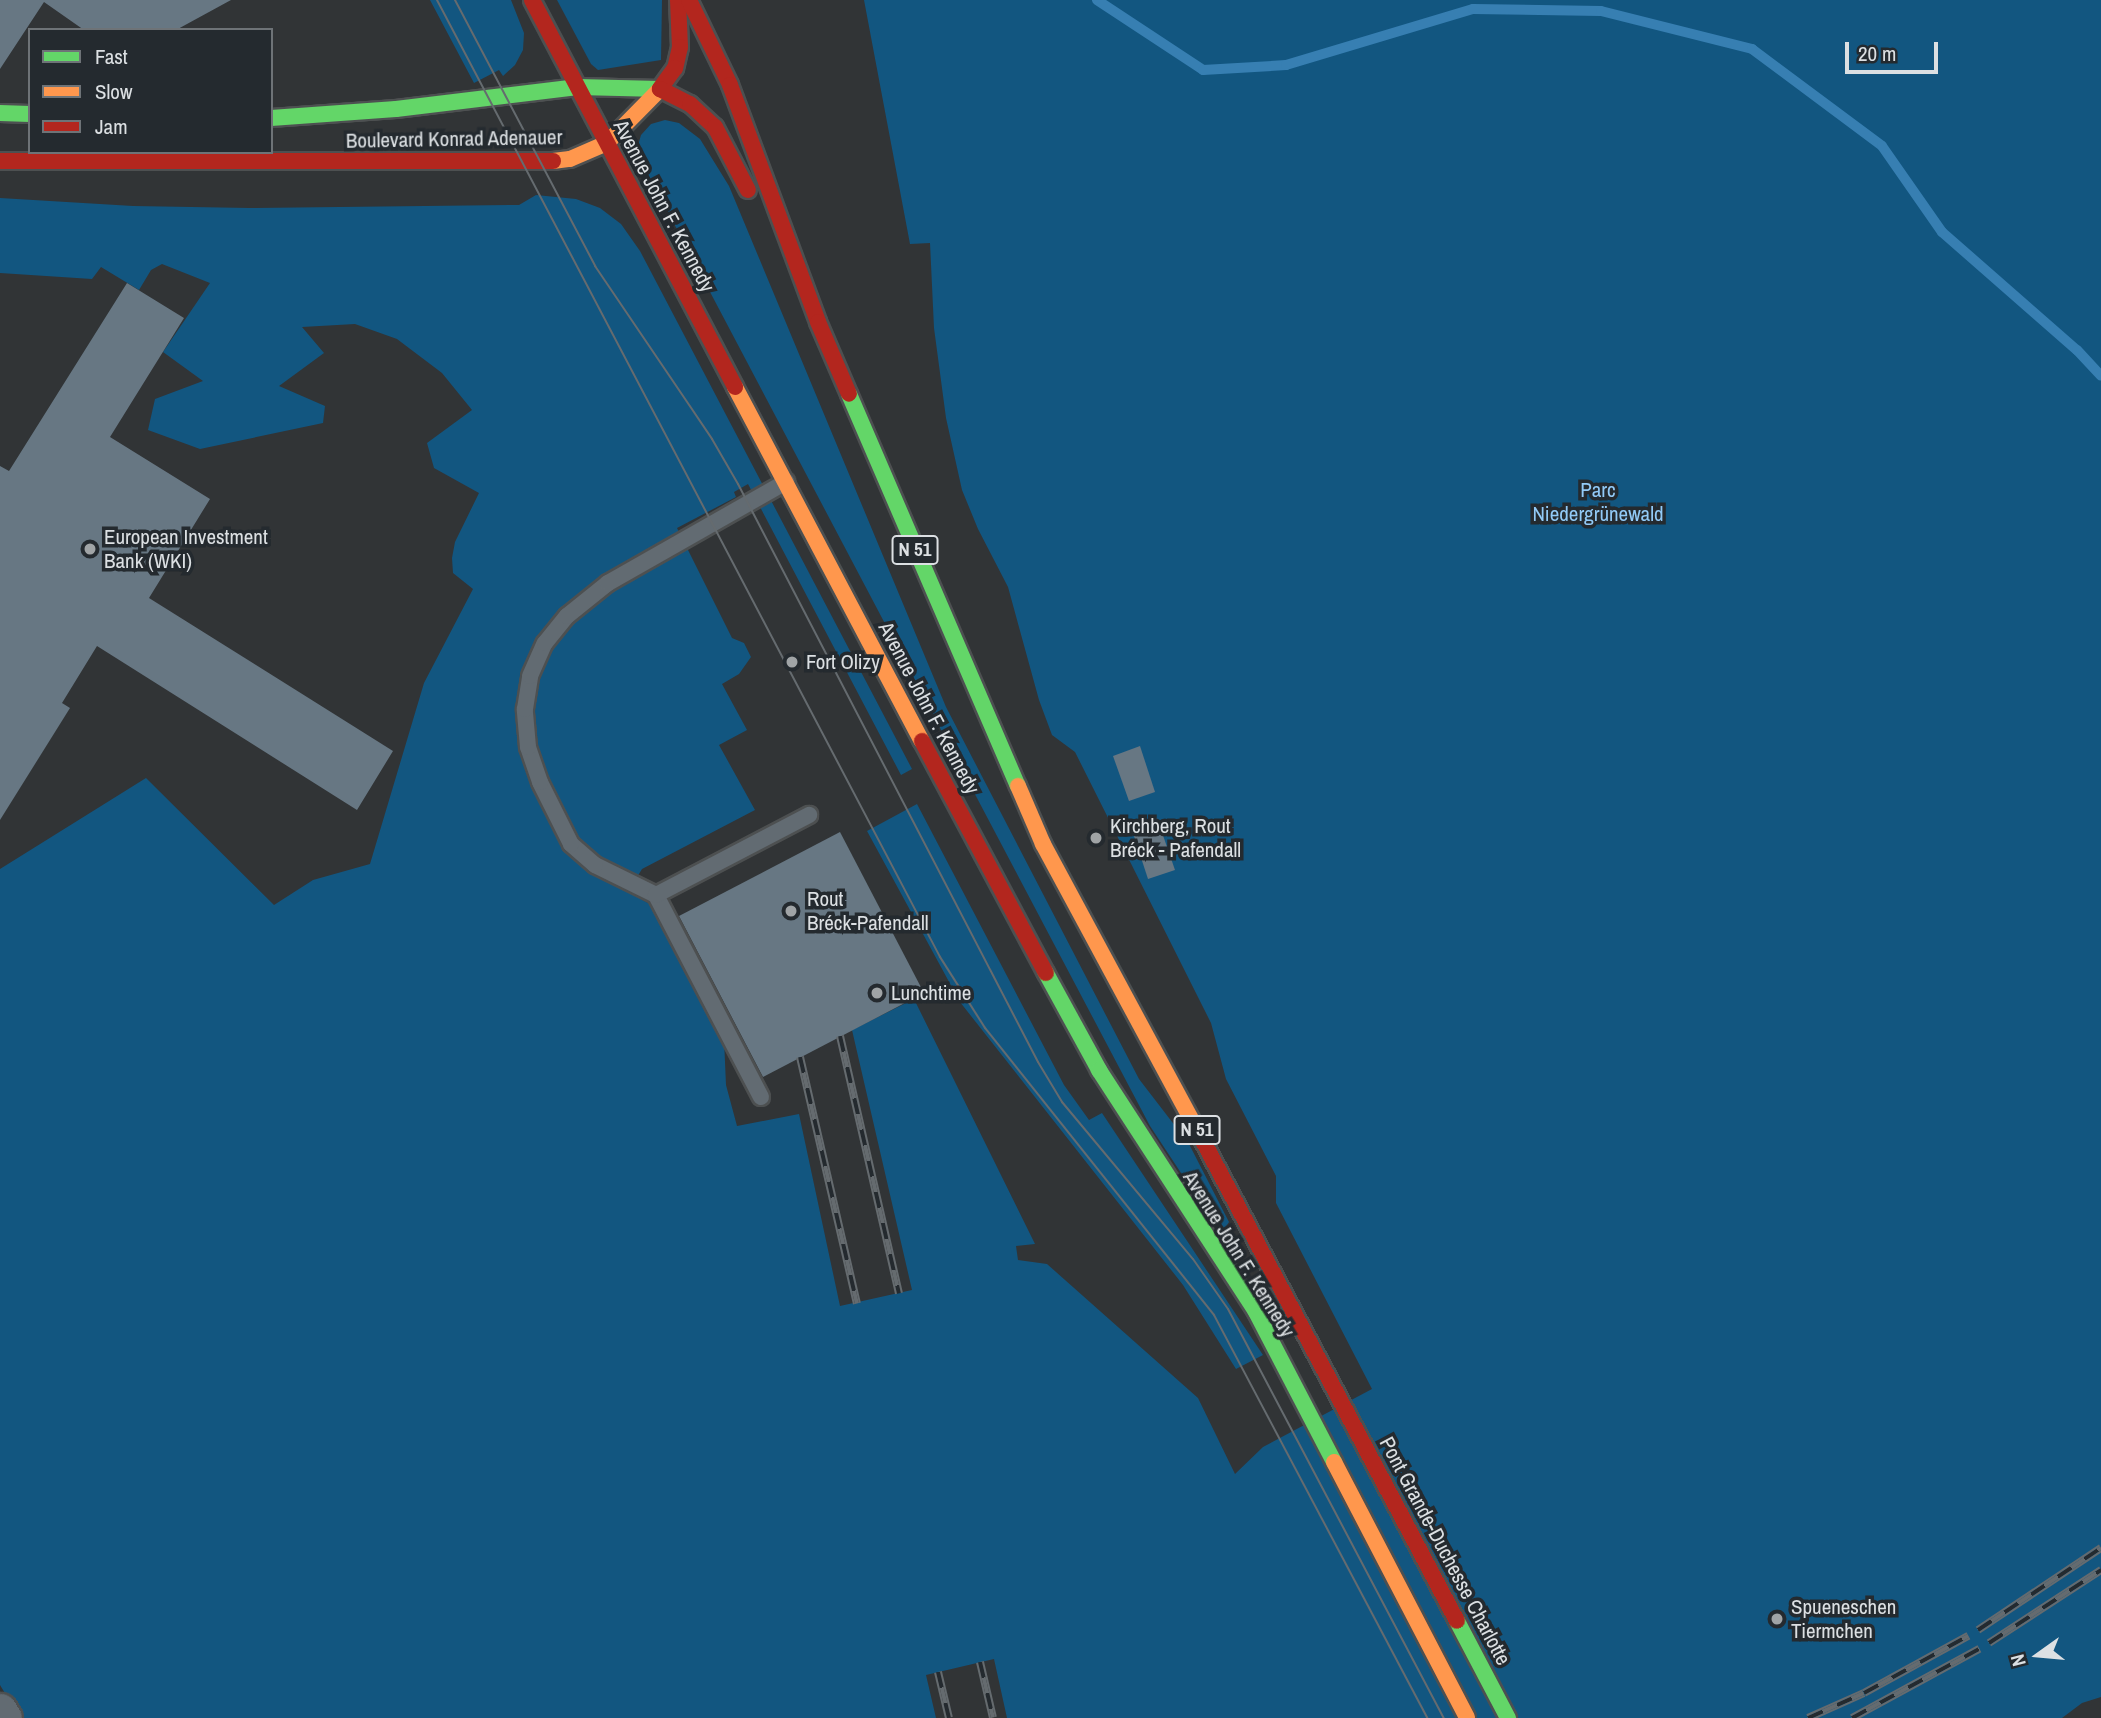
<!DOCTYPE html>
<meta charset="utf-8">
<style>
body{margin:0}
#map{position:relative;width:2101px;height:1718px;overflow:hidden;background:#313436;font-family:"Archivo Narrow",sans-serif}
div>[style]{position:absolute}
.green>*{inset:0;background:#125680}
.stream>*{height:10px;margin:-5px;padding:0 5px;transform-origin:5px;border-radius:5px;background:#377fb2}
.building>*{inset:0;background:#677783}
.roads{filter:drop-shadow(2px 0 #4d5051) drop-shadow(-2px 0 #4d5051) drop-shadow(0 2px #4d5051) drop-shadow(0 -2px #4d5051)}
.lane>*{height:16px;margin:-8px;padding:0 8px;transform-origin:8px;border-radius:8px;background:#626b72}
.street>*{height:33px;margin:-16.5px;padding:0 16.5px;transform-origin:16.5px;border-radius:16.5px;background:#626b72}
.fast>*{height:16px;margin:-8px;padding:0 8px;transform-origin:8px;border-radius:8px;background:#63d668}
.slow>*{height:16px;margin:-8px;padding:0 8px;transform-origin:8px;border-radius:8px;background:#ff974d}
.jam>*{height:16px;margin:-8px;padding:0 8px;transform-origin:8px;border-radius:8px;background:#b3261e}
.tram>*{height:2px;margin:-1px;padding:0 1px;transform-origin:1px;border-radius:1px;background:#656b6f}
.rail>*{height:8px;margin-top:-4px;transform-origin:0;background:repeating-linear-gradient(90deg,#242a2f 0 16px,#656b6f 0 32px);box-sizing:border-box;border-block:2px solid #656b6f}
.dots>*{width:19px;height:19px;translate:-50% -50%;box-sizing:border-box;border:4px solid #242a2f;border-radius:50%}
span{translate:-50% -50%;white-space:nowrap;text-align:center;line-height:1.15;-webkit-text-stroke:7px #242a2f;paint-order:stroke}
.shield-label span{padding:2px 5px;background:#242a2f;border:2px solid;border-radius:5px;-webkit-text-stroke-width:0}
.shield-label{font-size:19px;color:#dce0e3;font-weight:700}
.street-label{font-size:21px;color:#dce0e3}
.park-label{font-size:21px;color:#92caf7}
.poi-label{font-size:21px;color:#dce0e3}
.left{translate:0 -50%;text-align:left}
.legend{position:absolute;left:28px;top:28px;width:245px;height:126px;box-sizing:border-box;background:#242a2f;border:2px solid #6e7377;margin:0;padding:9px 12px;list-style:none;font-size:21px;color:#dce0e3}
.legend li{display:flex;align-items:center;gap:14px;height:35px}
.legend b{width:35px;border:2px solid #6e7377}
.north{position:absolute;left:2003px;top:1620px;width:70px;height:70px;-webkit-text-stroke:5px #242a2f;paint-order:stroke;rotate:255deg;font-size:19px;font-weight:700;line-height:28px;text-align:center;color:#dce0e3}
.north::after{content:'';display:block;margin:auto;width:24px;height:32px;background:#dce0e3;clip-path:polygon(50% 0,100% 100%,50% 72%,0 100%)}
.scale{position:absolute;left:1845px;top:42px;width:93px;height:32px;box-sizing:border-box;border:4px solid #dce0e3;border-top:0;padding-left:9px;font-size:21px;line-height:24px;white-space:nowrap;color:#dce0e3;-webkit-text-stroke:5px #242a2f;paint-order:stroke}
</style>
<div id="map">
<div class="green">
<i style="clip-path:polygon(430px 0,511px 0,524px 33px,523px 50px,515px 65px,503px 76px,499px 70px,474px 83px)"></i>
<i style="clip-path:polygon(557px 0,662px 0,661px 60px,598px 70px,591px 64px)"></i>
<i style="clip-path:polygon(864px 0,2101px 0,2101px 1697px,2082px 1703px,2062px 1718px,1007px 1718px,994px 1659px,926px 1675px,936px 1718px,20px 1718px,0 1685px,0 869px,146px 778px,274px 905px,313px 880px,370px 864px,424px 683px,473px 589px,453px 573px,452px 558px,455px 542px,479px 493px,434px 468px,427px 443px,472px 410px,442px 373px,397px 339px,355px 324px,302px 327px,324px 353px,279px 386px,325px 406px,323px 423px,200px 449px,148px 430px,155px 399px,203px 381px,163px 352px,210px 283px,162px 264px,151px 270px,139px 290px,101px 267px,92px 279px,0 273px,0 198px,133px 206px,250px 208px,519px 205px,536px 195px,576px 199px,600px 208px,621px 224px,640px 251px,912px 769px,901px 775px,748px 484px,734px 492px,736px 497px,677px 528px,732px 638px,744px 643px,751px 657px,739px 674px,722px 684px,747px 730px,719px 745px,755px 810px,642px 869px,628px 892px,657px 908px,724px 1039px,726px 1085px,737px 1126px,799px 1114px,840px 1306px,912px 1290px,852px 1030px,914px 999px,1035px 1244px,1016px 1246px,1018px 1260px,1047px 1264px,1198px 1398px,1235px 1474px,1263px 1447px,1372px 1389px,1276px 1203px,1276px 1176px,1226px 1079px,1211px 1023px,1075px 752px,1052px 735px,1039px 700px,1008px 587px,978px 529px,962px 490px,946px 418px,934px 328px,930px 243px,910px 244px)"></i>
<i style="clip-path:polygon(665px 120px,679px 123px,700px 139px,729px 186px,946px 707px,1139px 1079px,1189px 1144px,1229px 1222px,1225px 1228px,1218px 1229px,1150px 1126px,642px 163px,637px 149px,641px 135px,651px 124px)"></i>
<i style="clip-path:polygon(917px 804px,1064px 1085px,1089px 1120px,1102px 1113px,1263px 1355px,1236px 1369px,1183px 1285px,960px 1002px,867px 831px)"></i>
</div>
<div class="stream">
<i style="left:1097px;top:0;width:127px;rotate:33.4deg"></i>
<i style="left:1203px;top:70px;width:83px;rotate:-3.4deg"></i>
<i style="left:1286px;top:65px;width:195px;rotate:-16.7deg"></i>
<i style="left:1473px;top:9px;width:128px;rotate:0.9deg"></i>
<i style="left:1601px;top:11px;width:156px;rotate:14.1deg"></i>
<i style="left:1752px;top:49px;width:162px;rotate:36.7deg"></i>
<i style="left:1882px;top:146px;width:105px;rotate:55.1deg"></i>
<i style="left:1942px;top:232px;width:179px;rotate:41.2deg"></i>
<i style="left:2077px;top:350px;width:35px;rotate:47deg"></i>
</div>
<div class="building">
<i style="clip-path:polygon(0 0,231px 0,176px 30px,84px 30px,44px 2px,0 69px)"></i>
<i style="clip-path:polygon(127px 283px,184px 318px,110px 437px,210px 499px,149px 598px,393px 751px,357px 810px,97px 646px,62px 703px,70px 708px,0 820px,0 466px,9px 471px)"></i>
<i style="clip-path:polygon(1140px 746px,1155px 792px,1129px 801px,1113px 756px)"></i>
<i style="clip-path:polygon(1157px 818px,1175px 870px,1148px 879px,1131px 827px)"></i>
<i style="clip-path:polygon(840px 832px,924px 993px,763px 1077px,679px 916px)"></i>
</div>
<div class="roads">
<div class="lane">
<i style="left:656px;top:895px;width:68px;rotate:-153.8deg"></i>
<i style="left:595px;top:865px;width:32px;rotate:-139deg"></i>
<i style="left:571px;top:844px;width:69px;rotate:-116.6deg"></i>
<i style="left:540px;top:782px;width:37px;rotate:-109deg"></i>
<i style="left:528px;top:747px;width:38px;rotate:-95deg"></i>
<i style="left:525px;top:709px;width:33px;rotate:-81deg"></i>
<i style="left:530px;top:676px;width:36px;rotate:-66deg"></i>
<i style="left:545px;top:643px;width:35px;rotate:-51deg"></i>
<i style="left:567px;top:616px;width:53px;rotate:-38.8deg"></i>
<i style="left:608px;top:583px;width:205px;rotate:-29.6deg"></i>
<i style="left:761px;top:1097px;width:228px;rotate:-117.5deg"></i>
<i style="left:656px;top:895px;width:173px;rotate:-27.6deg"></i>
</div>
<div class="street">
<i style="left:0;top:1710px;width:9px;rotate:58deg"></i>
</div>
<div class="fast">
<i style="left:0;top:113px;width:30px;rotate:2deg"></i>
<i style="left:271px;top:118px;width:125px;rotate:-4.1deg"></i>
<i style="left:396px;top:109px;width:183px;rotate:-6.9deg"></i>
<i style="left:578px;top:87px;width:82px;rotate:1.4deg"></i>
<i style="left:849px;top:394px;width:427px;rotate:66.7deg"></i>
<i style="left:1046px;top:973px;width:111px;rotate:61.3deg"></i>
<i style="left:1099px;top:1070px;width:288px;rotate:57deg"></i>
<i style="left:1256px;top:1312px;width:169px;rotate:62.5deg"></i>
<i style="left:1457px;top:1621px;width:110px;rotate:62.3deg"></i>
</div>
<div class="slow">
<i style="left:553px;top:161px;width:17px;rotate:-7deg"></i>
<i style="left:570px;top:159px;width:40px;rotate:-23.4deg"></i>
<i style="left:607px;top:143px;width:76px;rotate:-45.5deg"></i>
<i style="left:735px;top:387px;width:400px;rotate:62.2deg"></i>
<i style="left:1018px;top:786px;width:63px;rotate:66.7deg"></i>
<i style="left:1043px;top:844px;width:335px;rotate:61.7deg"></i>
<i style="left:1334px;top:1462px;width:288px;rotate:62.5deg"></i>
</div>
<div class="jam">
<i style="left:532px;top:0;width:437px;rotate:62.3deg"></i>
<i style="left:678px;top:0;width:47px;rotate:87.6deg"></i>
<i style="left:680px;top:47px;width:22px;rotate:103deg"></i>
<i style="left:675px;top:68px;width:26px;rotate:126deg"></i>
<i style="left:660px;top:89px;width:34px;rotate:27deg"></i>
<i style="left:690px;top:104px;width:34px;rotate:43deg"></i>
<i style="left:715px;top:127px;width:71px;rotate:62.4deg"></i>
<i style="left:689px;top:0;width:94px;rotate:64.2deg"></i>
<i style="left:730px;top:85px;width:253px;rotate:69.6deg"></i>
<i style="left:818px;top:322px;width:78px;rotate:66.7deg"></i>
<i style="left:0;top:161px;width:553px"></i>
<i style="left:922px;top:741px;width:263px;rotate:61.9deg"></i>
<i style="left:1202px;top:1139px;width:545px;rotate:62.12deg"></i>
</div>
</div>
<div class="tram">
<i style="left:437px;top:0;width:1081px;rotate:62.27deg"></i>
<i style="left:940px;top:957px;width:84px;rotate:57.6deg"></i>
<i style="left:985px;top:1028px;width:367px;rotate:51.4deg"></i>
<i style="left:1214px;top:1315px;width:456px;rotate:62.1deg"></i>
<i style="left:455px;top:0;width:301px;rotate:62.2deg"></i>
<i style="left:595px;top:266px;width:209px;rotate:55.9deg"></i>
<i style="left:712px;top:439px;width:52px;rotate:60deg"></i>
<i style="left:738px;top:484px;width:651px;rotate:62.57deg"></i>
<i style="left:1038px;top:1062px;width:47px;rotate:59deg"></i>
<i style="left:1062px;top:1102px;width:204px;rotate:50.2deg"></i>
<i style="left:1193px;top:1259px;width:61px;rotate:55deg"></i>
<i style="left:1228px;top:1309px;width:463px;rotate:62.2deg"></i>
</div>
<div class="rail">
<i style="left:840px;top:1036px;width:264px;rotate:77.1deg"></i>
<i style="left:800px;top:1057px;width:253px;rotate:77deg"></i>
<i style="left:1978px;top:1630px;width:148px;rotate:-33.7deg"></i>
<i style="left:1989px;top:1643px;width:134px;rotate:-33.1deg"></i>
<i style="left:980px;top:1662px;width:57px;rotate:76.9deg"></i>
<i style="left:938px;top:1672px;width:47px;rotate:76.6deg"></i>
<i style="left:1808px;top:1718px;width:61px;rotate:-24.1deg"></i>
<i style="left:1864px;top:1693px;width:119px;rotate:-28.7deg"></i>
<i style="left:1852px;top:1718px;width:145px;rotate:-28.5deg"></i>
</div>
<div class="dots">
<i style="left:90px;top:549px;background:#a0a4a6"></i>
<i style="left:792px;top:662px;background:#a0a4a6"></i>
<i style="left:1096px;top:838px;background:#a0a4a6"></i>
<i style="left:791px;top:911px;background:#a0a4a6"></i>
<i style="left:877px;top:993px;background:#a0a4a6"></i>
<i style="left:1777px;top:1619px;background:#a0a4a6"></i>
</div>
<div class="shield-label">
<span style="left:915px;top:550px">N 51</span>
<span style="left:1197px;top:1130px">N 51</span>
</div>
<div class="street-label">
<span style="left:454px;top:139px;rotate:-1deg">Boulevard Konrad Adenauer</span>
<span style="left:664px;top:206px;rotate:62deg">Avenue John F. Kennedy</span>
<span style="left:929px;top:708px;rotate:62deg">Avenue John F. Kennedy</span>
<span style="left:1239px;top:1254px;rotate:58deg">Avenue John F. Kennedy</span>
<span style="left:1445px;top:1551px;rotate:62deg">Pont Grande-Duchesse Charlotte</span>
</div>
<div class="park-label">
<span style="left:1598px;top:502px">Parc<br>Niedergrünewald</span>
</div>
<div class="poi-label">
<span class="left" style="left:104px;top:549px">European Investment<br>Bank (WKI)</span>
<span class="left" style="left:806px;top:662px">Fort Olizy</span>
<span class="left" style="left:1110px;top:838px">Kirchberg, Rout<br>Bréck - Pafendall</span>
<span class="left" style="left:807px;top:911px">Rout<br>Bréck-Pafendall</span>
<span class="left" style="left:891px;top:993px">Lunchtime</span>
<span class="left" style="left:1791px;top:1619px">Spueneschen<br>Tiermchen</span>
</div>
<ul class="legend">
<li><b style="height:9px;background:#63d668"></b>Fast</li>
<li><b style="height:9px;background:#ff974d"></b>Slow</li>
<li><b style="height:9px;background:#b3261e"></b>Jam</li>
</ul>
<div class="north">N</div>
<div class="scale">20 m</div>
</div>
